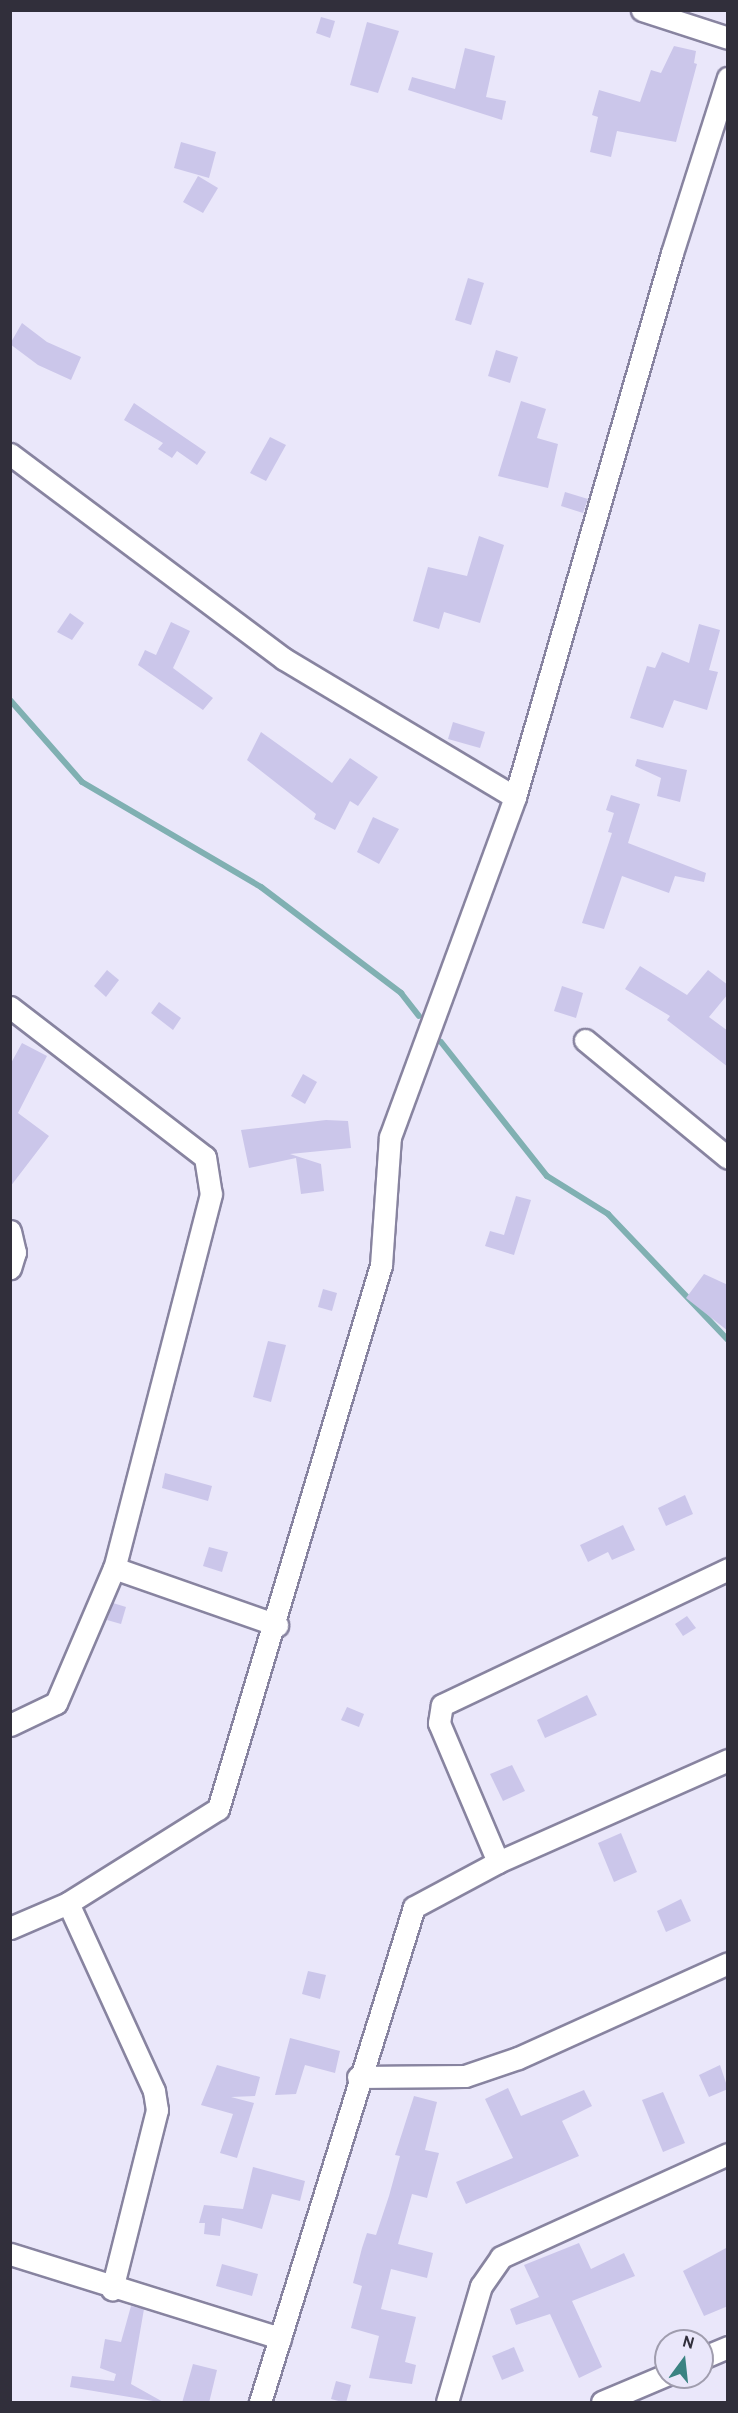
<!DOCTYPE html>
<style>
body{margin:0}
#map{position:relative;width:738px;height:2413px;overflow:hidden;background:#eae7fa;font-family:Overpass,sans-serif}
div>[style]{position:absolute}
.stream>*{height:6px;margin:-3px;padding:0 3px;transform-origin:3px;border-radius:3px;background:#80b0b2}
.building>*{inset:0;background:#cbc6ea}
.roads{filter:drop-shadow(2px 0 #8884a0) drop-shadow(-2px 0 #8884a0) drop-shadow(0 2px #8884a0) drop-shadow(0 -2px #8884a0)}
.minor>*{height:21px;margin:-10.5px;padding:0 10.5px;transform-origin:10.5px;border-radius:10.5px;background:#fff}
span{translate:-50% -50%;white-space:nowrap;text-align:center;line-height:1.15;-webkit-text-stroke:4.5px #eae7fa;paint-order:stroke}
.frame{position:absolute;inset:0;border:12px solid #312f3b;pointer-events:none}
.north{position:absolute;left:654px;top:2329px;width:60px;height:60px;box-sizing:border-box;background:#eae7fa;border:2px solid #a09dae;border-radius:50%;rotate:15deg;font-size:16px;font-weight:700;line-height:24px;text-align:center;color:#312f3b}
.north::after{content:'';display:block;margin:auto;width:21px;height:27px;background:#3b8382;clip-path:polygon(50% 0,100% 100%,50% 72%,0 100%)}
</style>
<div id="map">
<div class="stream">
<i style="left:10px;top:700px;width:109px;rotate:48.7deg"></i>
<i style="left:82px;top:782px;width:208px;rotate:30.4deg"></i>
<i style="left:261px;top:887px;width:176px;rotate:37.1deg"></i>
<i style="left:401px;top:993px;width:29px;rotate:52deg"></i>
<i style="left:441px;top:1042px;width:171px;rotate:51.7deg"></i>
<i style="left:547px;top:1176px;width:72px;rotate:31.9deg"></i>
<i style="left:608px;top:1214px;width:174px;rotate:46.4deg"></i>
</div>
<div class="building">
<i style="clip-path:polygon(321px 17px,335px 21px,330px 38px,316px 33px)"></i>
<i style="clip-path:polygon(367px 22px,399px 31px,378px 93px,350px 85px)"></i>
<i style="clip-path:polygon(674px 46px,696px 51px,694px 63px,697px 64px,676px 142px,617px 131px,611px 157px,590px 152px,598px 117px,592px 115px,599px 90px,640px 102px,651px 70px,661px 73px)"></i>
<i style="clip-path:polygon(465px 48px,495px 56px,486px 97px,506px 101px,502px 120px,408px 90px,412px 77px,455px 89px)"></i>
<i style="clip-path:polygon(181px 142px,216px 152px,209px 178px,174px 168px)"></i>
<i style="clip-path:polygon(198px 176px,218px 188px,203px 213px,183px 202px)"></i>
<i style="clip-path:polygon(468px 278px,484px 283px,471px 325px,455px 320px)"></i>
<i style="clip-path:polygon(22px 323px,47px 342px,81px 357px,71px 380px,38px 365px,10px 344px)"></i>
<i style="clip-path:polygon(496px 350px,518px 357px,510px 383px,488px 376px)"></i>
<i style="clip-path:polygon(521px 401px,546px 409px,537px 438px,558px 444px,548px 488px,498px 476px)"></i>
<i style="clip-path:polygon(134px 403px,206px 452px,197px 465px,177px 451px,172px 458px,158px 449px,163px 443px,124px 420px)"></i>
<i style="clip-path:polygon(270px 437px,286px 445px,266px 481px,250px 473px)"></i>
<i style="clip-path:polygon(565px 492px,588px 499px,583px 513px,561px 506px)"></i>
<i style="clip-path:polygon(479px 536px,504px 545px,480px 623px,444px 612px,439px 629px,413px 621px,428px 567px,467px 576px)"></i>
<i style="clip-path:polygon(70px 613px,84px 623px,72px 640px,57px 632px)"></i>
<i style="clip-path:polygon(171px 622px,190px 631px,173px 668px,213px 698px,203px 710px,138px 665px,145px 650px,156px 655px)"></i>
<i style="clip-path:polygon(699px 624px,720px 630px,709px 670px,718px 672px,707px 710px,674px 700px,663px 728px,630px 718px,647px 666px,655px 668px,662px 652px,689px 663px)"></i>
<i style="clip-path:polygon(453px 722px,485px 732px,480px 748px,448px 739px)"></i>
<i style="clip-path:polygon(261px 732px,332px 783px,350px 758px,378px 777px,358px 806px,350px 801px,335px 830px,314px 819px,316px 814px,247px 760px)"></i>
<i style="clip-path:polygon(637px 759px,687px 770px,680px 802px,657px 796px,661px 778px,635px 766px)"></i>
<i style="clip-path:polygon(611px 795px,640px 804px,628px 843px,706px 873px,704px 882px,675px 876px,669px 893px,622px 876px,604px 929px,582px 923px,612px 833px,608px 832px,614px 813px,606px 810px)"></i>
<i style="clip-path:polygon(373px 817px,399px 829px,379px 864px,357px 852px)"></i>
<i style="clip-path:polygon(640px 966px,687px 995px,708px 970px,728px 985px,728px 994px,709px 1017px,728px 1031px,728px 1067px,667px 1020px,670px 1016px,625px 989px)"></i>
<i style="clip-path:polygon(107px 970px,119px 980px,106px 997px,94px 986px)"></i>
<i style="clip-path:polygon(562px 986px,583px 993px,576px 1018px,554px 1011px)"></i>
<i style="clip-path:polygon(159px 1002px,181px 1018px,173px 1030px,151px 1013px)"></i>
<i style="clip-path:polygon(22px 1043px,47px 1056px,18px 1113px,49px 1136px,10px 1187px,10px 1065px)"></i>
<i style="clip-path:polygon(303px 1074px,317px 1082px,305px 1104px,291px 1096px)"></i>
<i style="clip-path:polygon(326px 1120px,348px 1121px,351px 1148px,290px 1154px,321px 1164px,324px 1191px,301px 1194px,296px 1158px,249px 1168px,241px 1130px)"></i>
<i style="clip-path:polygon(516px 1196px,531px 1200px,514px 1255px,485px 1246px,490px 1231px,504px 1235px)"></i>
<i style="clip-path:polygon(704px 1274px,728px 1285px,728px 1331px,686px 1298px)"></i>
<i style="clip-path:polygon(323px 1289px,337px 1293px,332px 1311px,318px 1307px)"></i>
<i style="clip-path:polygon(268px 1341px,286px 1345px,271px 1402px,253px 1397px)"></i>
<i style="clip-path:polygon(165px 1473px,212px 1486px,208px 1501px,162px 1488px)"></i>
<i style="clip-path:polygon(685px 1495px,693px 1514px,666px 1526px,658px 1508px)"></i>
<i style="clip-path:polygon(623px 1525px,635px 1550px,612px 1560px,608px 1552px,588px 1562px,580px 1545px)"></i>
<i style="clip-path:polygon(209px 1547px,228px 1552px,222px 1572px,203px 1566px)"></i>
<i style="clip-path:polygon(113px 1603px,126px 1607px,121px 1624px,107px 1620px)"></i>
<i style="clip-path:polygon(687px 1616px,696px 1628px,683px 1636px,675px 1624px)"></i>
<i style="clip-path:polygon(587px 1695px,597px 1715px,545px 1738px,537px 1720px)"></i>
<i style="clip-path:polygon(347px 1707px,364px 1714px,359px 1727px,341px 1720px)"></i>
<i style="clip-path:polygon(512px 1765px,525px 1791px,503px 1801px,490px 1774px)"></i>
<i style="clip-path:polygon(621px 1833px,637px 1872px,614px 1882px,598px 1843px)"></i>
<i style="clip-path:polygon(681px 1899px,691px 1921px,666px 1932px,657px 1911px)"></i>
<i style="clip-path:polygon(308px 1971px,326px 1975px,320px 1999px,302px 1994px)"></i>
<i style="clip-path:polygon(290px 2038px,340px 2051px,335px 2073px,305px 2065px,296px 2094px,275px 2095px)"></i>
<i style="clip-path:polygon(217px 2065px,260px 2077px,255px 2096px,231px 2097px,254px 2103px,237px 2158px,220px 2153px,233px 2114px,201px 2105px)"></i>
<i style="clip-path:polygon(720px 2065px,728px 2089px,709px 2097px,699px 2075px)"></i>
<i style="clip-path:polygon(508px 2088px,521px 2116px,584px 2090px,592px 2106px,562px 2121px,579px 2156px,466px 2204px,456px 2182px,513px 2158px,485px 2099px)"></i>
<i style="clip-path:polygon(663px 2092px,685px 2143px,663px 2152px,642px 2100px)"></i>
<i style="clip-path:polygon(414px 2096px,437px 2102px,425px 2150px,439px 2153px,427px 2198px,412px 2194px,398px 2244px,433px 2253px,427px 2278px,391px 2269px,381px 2309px,416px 2317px,405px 2362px,416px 2365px,412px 2384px,369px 2378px,379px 2336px,351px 2328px,362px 2286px,353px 2283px,362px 2248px,367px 2233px,376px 2235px,389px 2196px,400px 2156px,395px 2155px)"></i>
<i style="clip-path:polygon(253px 2167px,305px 2181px,300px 2201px,272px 2194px,262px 2229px,222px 2218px,220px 2236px,204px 2234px,205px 2223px,199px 2223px,204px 2205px,243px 2209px)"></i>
<i style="clip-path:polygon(579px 2243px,591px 2269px,624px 2253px,635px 2276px,572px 2301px,602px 2367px,579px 2378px,550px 2314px,516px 2325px,510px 2309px,539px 2297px,524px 2265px)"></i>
<i style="clip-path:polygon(728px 2247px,728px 2306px,704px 2316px,683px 2271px)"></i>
<i style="clip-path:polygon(222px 2264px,258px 2274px,252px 2296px,216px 2286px)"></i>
<i style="clip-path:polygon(131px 2306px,144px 2309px,131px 2384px,165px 2403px,70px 2387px,72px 2376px,114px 2381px,116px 2374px,100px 2368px,105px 2339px,121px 2342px)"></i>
<i style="clip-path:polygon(514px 2347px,524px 2371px,502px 2380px,492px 2356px)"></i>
<i style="clip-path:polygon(193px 2364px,217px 2370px,209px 2403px,182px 2403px)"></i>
<i style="clip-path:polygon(336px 2381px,351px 2385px,346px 2403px,331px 2399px)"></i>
</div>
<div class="roads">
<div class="minor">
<i style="left:642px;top:10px;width:90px;rotate:18deg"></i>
<i style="left:10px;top:454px;width:342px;rotate:36.8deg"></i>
<i style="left:284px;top:659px;width:269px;rotate:30.9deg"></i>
<i style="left:10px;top:1007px;width:246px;rotate:37.6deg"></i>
<i style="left:205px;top:1157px;width:37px;rotate:81deg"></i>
<i style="left:211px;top:1194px;width:386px;rotate:104.5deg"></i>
<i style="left:114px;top:1568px;width:147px;rotate:113.2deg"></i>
<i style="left:56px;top:1703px;width:51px;rotate:154.4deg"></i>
<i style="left:585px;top:1040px;width:185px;rotate:39.5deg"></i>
<i style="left:10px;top:1231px;width:22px;rotate:77deg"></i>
<i style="left:15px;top:1252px;width:17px;rotate:107deg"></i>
<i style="left:114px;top:1568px;width:173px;rotate:19.3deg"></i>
<i style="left:498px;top:1862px;width:151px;rotate:-113deg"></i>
<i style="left:439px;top:1723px;width:18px;rotate:-81deg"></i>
<i style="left:442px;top:1705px;width:317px;rotate:-25.4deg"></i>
<i style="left:68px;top:1903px;width:207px;rotate:65.4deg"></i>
<i style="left:154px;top:2091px;width:19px;rotate:81deg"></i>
<i style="left:157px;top:2110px;width:185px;rotate:104.1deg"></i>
<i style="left:10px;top:1928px;width:63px;rotate:-23.3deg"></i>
<i style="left:68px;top:1903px;width:177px;rotate:-32.1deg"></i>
<i style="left:218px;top:1809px;width:568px;rotate:-73.32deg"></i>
<i style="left:381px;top:1265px;width:128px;rotate:-86deg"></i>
<i style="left:390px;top:1137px;width:362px;rotate:-69.8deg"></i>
<i style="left:515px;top:797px;width:566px;rotate:-73.9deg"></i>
<i style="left:672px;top:253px;width:184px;rotate:-72.3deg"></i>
<i style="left:358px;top:2077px;width:107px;rotate:-0.5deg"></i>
<i style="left:465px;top:2076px;width:56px;rotate:-18.8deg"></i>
<i style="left:518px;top:2058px;width:230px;rotate:-24.3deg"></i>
<i style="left:10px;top:2254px;width:283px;rotate:17.3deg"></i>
<i style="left:702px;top:2358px;width:28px;rotate:-23deg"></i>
<i style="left:260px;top:2402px;width:518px;rotate:-72.72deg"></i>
<i style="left:414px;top:1907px;width:95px;rotate:-28.2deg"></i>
<i style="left:498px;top:1862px;width:252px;rotate:-23.9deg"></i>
<i style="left:447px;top:2402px;width:121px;rotate:-73.7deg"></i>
<i style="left:481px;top:2286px;width:35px;rotate:-55deg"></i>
<i style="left:501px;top:2257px;width:249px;rotate:-24.4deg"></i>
<i style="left:602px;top:2402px;width:69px;rotate:-22.9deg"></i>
</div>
</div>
<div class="frame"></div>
<div class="north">N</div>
</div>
